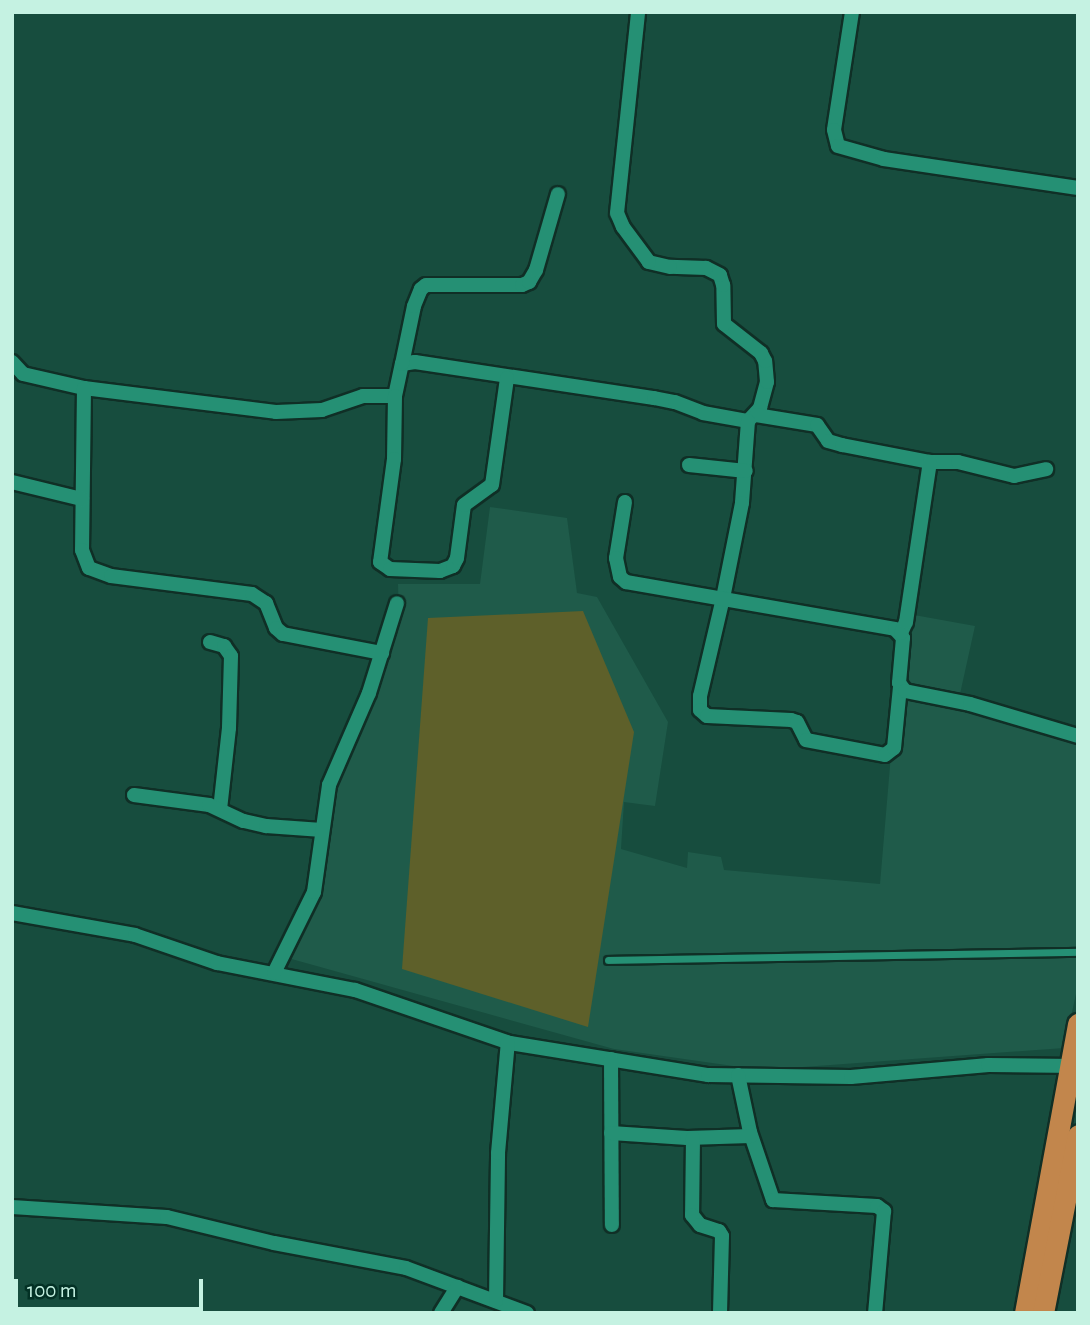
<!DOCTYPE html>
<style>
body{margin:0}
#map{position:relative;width:1090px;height:1325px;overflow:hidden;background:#174d3e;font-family:"Alegreya Sans",sans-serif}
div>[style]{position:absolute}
.built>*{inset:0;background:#1f5b4a}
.green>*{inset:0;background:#5e602a}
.roads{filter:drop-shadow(2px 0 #102f26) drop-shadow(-2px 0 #102f26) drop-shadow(0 2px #102f26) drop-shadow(0 -2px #102f26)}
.service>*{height:7px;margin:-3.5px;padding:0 3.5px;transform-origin:3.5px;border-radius:3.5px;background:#259074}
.minor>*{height:14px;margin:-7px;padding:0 7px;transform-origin:7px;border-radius:7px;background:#259074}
.trunk>*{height:21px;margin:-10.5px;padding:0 10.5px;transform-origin:10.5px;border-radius:10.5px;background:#c2864c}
span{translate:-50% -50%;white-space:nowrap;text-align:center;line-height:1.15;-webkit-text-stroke:6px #033125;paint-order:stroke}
.frame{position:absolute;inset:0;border:14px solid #c5f2e2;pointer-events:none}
.scale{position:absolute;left:14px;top:1279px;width:189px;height:32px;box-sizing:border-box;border:4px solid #c5f2e2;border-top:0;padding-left:9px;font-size:21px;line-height:24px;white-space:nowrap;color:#c5f2e2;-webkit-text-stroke:5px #033125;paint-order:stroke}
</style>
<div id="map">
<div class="built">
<i style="clip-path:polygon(490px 507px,567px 518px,577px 593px,597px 597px,668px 722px,655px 806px,624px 802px,621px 849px,687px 868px,688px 852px,721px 857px,724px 870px,880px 884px,903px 613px,975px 626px,960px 694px,1026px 719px,1078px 731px,1078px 985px,1064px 1048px,761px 1070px,614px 1049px,288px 958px,320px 886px,327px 789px,399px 621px,398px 584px,480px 584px)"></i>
</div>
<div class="green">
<i style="clip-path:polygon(583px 611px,634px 732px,588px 1027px,402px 969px,428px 618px)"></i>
</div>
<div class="roads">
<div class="service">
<i style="left:608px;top:960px;width:470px;rotate:-1deg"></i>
</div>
<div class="minor">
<i style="left:852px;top:12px;width:119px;rotate:98.7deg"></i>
<i style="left:834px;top:130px;width:16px;rotate:76deg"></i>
<i style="left:838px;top:146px;width:48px;rotate:15.8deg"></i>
<i style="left:884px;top:159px;width:196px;rotate:8.5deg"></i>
<i style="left:12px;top:362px;width:16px;rotate:47deg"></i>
<i style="left:23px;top:374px;width:63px;rotate:12.9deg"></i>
<i style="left:84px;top:388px;width:193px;rotate:7.1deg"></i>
<i style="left:276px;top:412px;width:46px;rotate:-2.5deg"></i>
<i style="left:322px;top:410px;width:43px;rotate:-18.9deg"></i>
<i style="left:363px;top:396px;width:32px"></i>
<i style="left:395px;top:396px;width:33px;rotate:-78deg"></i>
<i style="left:402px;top:364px;width:13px;rotate:-9deg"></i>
<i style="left:415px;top:362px;width:242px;rotate:8.6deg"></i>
<i style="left:654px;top:398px;width:21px;rotate:11deg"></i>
<i style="left:675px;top:402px;width:30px;rotate:21deg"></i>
<i style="left:703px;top:413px;width:46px;rotate:10.1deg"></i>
<i style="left:748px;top:421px;width:18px;rotate:-47deg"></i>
<i style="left:760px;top:408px;width:27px;rotate:-75deg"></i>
<i style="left:767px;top:382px;width:21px;rotate:-95deg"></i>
<i style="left:765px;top:361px;width:9px;rotate:-117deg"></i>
<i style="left:761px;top:353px;width:47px;rotate:-141.9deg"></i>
<i style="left:724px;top:324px;width:39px;rotate:-91deg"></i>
<i style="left:723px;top:285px;width:10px;rotate:-107deg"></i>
<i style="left:720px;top:275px;width:16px;rotate:-153deg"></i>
<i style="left:706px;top:268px;width:36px;rotate:-178deg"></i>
<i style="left:670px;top:267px;width:22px;rotate:-167deg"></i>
<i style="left:649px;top:262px;width:44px;rotate:-126.6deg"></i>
<i style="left:623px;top:227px;width:15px;rotate:-113deg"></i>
<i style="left:617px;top:213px;width:202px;rotate:-84deg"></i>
<i style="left:402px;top:364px;width:59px;rotate:-78.3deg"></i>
<i style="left:414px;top:306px;width:18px;rotate:-68deg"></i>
<i style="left:421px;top:289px;width:6px;rotate:-39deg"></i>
<i style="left:426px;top:285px;width:96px"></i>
<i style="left:522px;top:285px;width:8px;rotate:-23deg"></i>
<i style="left:529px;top:282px;width:14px;rotate:-60deg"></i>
<i style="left:536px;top:270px;width:79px;rotate:-73.9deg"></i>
<i style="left:84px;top:388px;width:162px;rotate:90.7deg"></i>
<i style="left:82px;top:550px;width:19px;rotate:69deg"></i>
<i style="left:89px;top:568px;width:23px;rotate:20deg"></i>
<i style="left:111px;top:576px;width:142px;rotate:7.3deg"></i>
<i style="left:252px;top:594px;width:17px;rotate:33deg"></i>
<i style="left:266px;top:603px;width:27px;rotate:68deg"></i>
<i style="left:276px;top:628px;width:9px;rotate:41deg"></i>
<i style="left:283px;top:634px;width:101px;rotate:10.9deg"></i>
<i style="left:395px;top:396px;width:63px;rotate:90.9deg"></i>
<i style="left:394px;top:459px;width:104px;rotate:97.7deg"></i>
<i style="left:380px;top:562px;width:12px;rotate:35deg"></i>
<i style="left:390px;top:569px;width:50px;rotate:2.3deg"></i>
<i style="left:440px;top:571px;width:14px;rotate:-21deg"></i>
<i style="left:453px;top:566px;width:9px;rotate:-63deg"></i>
<i style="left:457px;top:558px;width:53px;rotate:-82.5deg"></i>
<i style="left:464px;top:505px;width:34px;rotate:-36deg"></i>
<i style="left:492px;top:485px;width:108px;rotate:-82deg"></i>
<i style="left:756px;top:415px;width:62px;rotate:9.3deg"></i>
<i style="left:817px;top:425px;width:19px;rotate:55deg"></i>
<i style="left:828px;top:441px;width:15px;rotate:16deg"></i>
<i style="left:842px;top:445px;width:90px;rotate:10.9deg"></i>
<i style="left:930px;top:462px;width:28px"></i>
<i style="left:958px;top:462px;width:58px;rotate:14deg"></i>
<i style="left:1014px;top:476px;width:33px;rotate:-12deg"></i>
<i style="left:748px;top:421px;width:82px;rotate:94.2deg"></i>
<i style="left:742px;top:503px;width:97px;rotate:101.3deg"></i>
<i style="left:723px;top:598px;width:101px;rotate:103.2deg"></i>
<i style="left:700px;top:696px;width:14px;rotate:90deg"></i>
<i style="left:700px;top:710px;width:9px;rotate:41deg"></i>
<i style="left:707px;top:716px;width:84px;rotate:2.7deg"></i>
<i style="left:791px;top:720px;width:6px;rotate:18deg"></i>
<i style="left:797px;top:722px;width:20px;rotate:63deg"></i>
<i style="left:806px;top:740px;width:80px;rotate:10.8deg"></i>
<i style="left:885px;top:755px;width:11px;rotate:-38deg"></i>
<i style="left:894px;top:748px;width:61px;rotate:-84.4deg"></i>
<i style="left:689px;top:465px;width:57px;rotate:6deg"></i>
<i style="left:12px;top:482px;width:72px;rotate:13.7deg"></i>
<i style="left:625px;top:502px;width:57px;rotate:99.1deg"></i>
<i style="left:616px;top:558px;width:19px;rotate:78deg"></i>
<i style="left:620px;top:577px;width:8px;rotate:40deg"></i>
<i style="left:626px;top:582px;width:273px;rotate:9.9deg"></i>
<i style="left:895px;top:629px;width:12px;rotate:48deg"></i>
<i style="left:903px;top:638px;width:45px;rotate:95.1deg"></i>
<i style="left:899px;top:683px;width:10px;rotate:53deg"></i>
<i style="left:905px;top:691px;width:66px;rotate:11.3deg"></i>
<i style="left:970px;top:704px;width:113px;rotate:16.5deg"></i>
<i style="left:901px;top:633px;width:12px;rotate:-66deg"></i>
<i style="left:906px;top:622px;width:162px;rotate:-81.5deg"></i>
<i style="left:210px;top:642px;width:15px;rotate:16deg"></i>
<i style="left:224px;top:646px;width:12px;rotate:55deg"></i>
<i style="left:231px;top:656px;width:72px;rotate:91.6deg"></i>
<i style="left:229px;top:728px;width:82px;rotate:96.3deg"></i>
<i style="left:134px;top:795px;width:76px;rotate:7.6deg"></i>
<i style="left:209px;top:805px;width:38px;rotate:25deg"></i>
<i style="left:244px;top:821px;width:23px;rotate:13deg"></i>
<i style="left:266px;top:826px;width:56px;rotate:4.1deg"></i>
<i style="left:12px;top:913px;width:125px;rotate:10.1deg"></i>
<i style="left:135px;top:935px;width:87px;rotate:18.9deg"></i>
<i style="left:217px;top:963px;width:141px;rotate:11.1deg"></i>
<i style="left:355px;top:990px;width:164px;rotate:18.9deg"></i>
<i style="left:510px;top:1043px;width:201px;rotate:9.2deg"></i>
<i style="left:708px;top:1075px;width:143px;rotate:0.8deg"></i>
<i style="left:851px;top:1077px;width:138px;rotate:-5deg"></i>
<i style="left:988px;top:1065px;width:88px;rotate:0.7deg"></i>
<i style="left:274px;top:973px;width:90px;rotate:-63.7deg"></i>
<i style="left:314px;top:892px;width:108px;rotate:-82deg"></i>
<i style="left:329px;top:785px;width:100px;rotate:-66.5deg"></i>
<i style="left:369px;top:693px;width:94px;rotate:-72.7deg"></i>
<i style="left:611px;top:1059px;width:166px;rotate:89.7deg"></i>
<i style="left:738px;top:1075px;width:58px;rotate:78.1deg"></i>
<i style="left:750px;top:1132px;width:72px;rotate:71.3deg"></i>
<i style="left:773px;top:1200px;width:104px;rotate:3.3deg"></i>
<i style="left:877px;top:1206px;width:9px;rotate:36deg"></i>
<i style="left:884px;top:1211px;width:102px;rotate:95deg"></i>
<i style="left:611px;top:1133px;width:76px;rotate:3.8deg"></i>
<i style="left:687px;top:1138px;width:64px;rotate:-1.8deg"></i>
<i style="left:693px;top:1138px;width:77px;rotate:90.7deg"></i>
<i style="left:692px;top:1215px;width:13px;rotate:51deg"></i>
<i style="left:700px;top:1225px;width:20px;rotate:18deg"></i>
<i style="left:719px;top:1231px;width:6px;rotate:59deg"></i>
<i style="left:722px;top:1236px;width:77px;rotate:91.5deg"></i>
<i style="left:12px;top:1207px;width:155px;rotate:3.7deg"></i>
<i style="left:167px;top:1217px;width:110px;rotate:13.7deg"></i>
<i style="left:274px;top:1243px;width:134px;rotate:10.7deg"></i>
<i style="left:406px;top:1268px;width:129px;rotate:20.4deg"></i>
<i style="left:496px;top:1301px;width:148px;rotate:-89.2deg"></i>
<i style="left:498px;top:1153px;width:111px;rotate:-84.9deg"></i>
<i style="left:441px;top:1313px;width:31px;rotate:-58deg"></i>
</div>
<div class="trunk">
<i style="left:1025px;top:1313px;width:294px;rotate:-79.6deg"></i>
<i style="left:1043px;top:1313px;width:181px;rotate:-78.9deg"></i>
</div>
</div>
<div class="frame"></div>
<div class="scale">100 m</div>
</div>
